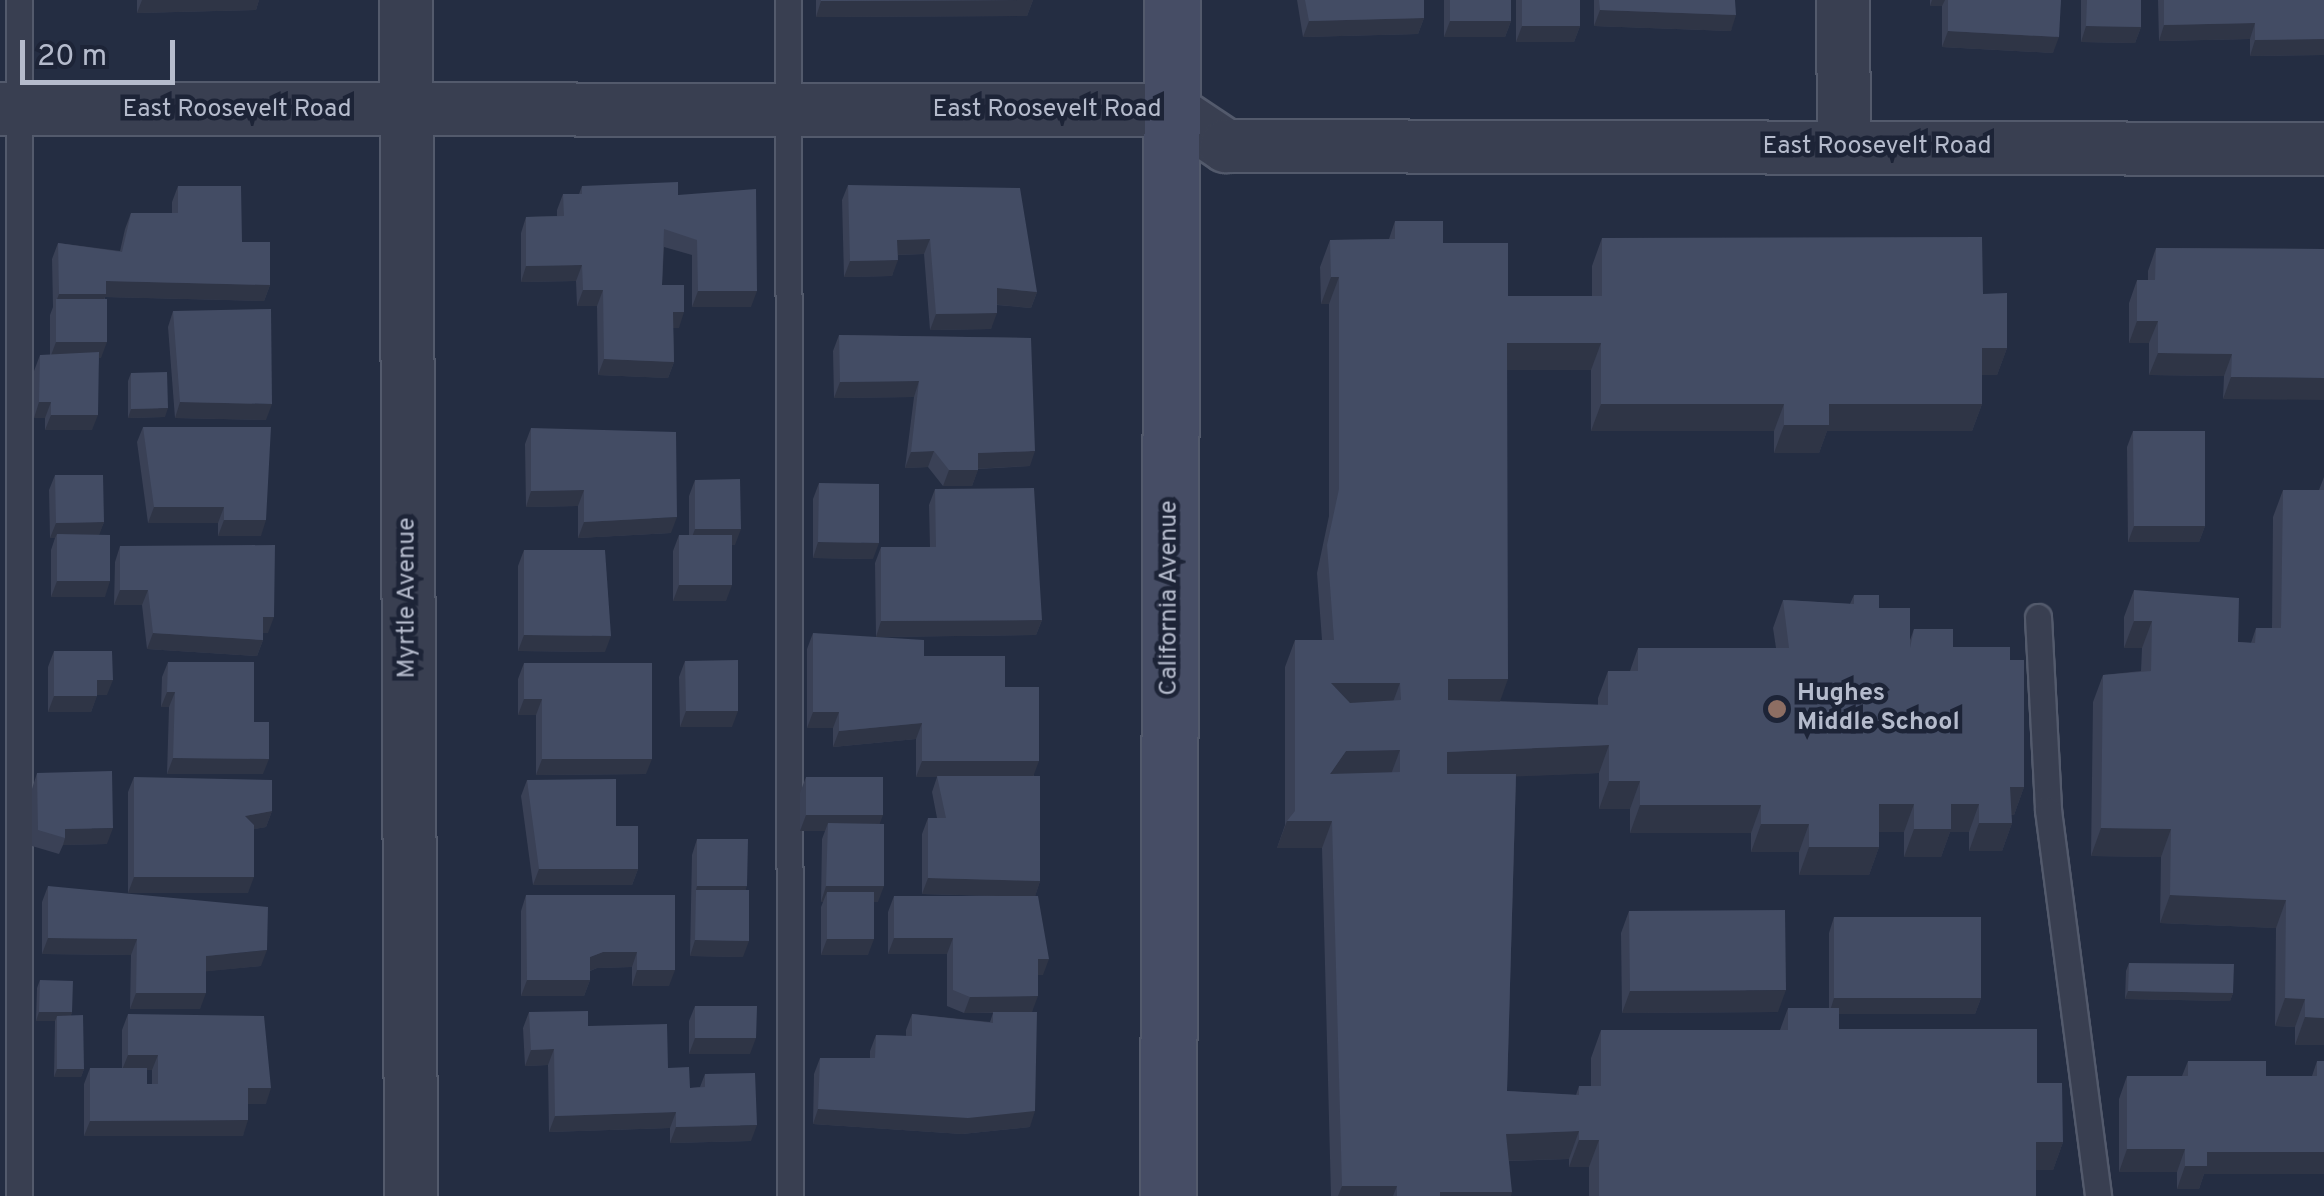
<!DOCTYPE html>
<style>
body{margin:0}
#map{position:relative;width:2324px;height:1196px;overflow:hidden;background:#242d42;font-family:Overpass,sans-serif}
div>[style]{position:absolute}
.roads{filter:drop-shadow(2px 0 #535a6c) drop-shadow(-2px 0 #535a6c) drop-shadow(0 2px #535a6c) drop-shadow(0 -2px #535a6c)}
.lane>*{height:25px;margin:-12.5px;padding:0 12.5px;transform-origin:12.5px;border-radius:12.5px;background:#393f51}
.street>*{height:52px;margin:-26px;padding:0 26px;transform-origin:26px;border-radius:26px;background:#393f51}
.secondary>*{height:55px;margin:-27.5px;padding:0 27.5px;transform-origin:27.5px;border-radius:27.5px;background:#464d65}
.wall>*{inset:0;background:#3a4156}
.shaded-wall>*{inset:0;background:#2f3546}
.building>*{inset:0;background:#434c64}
.dots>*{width:28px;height:28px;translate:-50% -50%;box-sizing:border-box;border:5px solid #1d2437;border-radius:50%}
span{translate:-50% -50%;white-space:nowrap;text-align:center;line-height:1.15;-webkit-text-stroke:9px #1d2437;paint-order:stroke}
.street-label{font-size:25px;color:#b5bbcc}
.poi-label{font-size:25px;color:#b5bbcc;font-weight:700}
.left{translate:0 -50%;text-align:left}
.scale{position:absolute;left:20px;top:40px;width:155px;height:45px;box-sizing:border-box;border:5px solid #b5bbcc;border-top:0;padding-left:12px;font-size:30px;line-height:35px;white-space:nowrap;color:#b5bbcc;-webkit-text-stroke:8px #1d2437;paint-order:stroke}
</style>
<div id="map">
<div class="roads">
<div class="lane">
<i style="left:788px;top:0;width:1196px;rotate:89.9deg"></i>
<i style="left:2038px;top:617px;width:193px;rotate:87deg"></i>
<i style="left:2048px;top:810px;width:389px;rotate:82.6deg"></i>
<i style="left:19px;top:1196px;width:1196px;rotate:-90deg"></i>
</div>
<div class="street">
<i style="left:406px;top:0;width:1196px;rotate:89.76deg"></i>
<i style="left:1843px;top:0;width:147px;rotate:89.6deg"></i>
<i style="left:0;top:109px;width:1172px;rotate:0.05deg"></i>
<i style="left:1172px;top:110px;width:65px;rotate:33.7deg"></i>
<i style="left:1226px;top:146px;width:1098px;rotate:0.16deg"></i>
</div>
<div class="secondary">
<i style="left:1168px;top:1196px;width:1196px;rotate:-89.81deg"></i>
</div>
</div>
<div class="wall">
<i style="clip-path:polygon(137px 0,259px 0,256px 10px,137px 13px)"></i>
<i style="clip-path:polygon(816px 0,1033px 0,1027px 16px,816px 17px)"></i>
<i style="clip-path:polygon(1297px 0,1424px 0,1424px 18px,1418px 34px,1303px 37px)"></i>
<i style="clip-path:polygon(1444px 0,1511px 0,1511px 21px,1505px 37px,1444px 37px)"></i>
<i style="clip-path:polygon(1516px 0,1580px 0,1580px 26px,1574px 42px,1516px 42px)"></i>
<i style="clip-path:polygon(1594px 0,1735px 0,1731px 31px,1594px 26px)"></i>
<i style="clip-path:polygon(1930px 0,2061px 0,2053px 53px,1942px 47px,1942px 6px,1930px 6px)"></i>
<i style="clip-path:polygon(2081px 0,2141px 0,2141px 27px,2135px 43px,2081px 42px)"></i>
<i style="clip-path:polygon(2158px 0,2324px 0,2324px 55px,2250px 56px,2250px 39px,2159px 41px)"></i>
<i style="clip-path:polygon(848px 185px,1037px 292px,1031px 308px,997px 305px,991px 329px,930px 330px,924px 254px,898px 255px,892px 276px,844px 277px,842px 200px)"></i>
<i style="clip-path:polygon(178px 186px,242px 242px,270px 285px,264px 301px,105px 297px,101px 358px,99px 358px,92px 430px,45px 430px,45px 418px,34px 418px,34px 371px,40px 355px,50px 355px,50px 315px,53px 307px,52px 259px,58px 243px,120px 251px,125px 229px,131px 213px,172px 213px,172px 202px)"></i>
<i style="clip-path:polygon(582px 186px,678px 195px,751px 307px,692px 307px,692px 255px,664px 247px,662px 285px,679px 328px,673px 328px,674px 362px,668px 378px,598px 375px,597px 306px,577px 306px,576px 281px,521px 282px,521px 233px,526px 217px,557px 216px,557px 210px,563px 194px,579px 194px)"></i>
<i style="clip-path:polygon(1395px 221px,1443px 243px,1508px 296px,1592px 296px,1592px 266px,1602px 238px,1983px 294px,2007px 348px,1997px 375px,1982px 375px,1982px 404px,1972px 431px,1827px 431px,1819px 453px,1774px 453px,1774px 431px,1591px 431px,1591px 370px,1507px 370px,1500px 701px,1598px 705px,1598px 698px,1608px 671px,1630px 671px,1638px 648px,1776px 648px,1773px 628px,1783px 600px,1850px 604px,1854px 595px,1879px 608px,1910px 640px,1914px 629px,1953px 647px,2010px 660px,2024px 787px,2014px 815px,2011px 815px,2012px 823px,2002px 851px,1969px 851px,1969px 832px,1950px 832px,1941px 857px,1904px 857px,1904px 832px,1879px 832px,1879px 847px,1869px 875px,1799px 875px,1799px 852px,1751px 852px,1751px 833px,1630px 833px,1630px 809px,1599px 809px,1599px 773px,1516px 776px,1507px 1091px,1576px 1095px,1579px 1086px,1591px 1086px,1591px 1058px,1601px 1030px,1780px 1030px,1788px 1008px,1829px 1008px,1829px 933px,1834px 917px,1981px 998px,1975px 1014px,1839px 1014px,1839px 1029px,2037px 1083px,2063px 1142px,2053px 1170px,2036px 1170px,2036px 1196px,1589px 1196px,1589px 1167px,1569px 1167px,1569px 1159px,1509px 1161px,1511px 1196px,1331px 1196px,1322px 848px,1277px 848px,1285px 825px,1285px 667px,1295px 640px,1322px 640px,1317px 573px,1329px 516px,1329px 304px,1321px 304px,1320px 267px,1330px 240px,1389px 239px)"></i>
<i style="clip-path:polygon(2156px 248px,2324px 249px,2223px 399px,2224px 376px,2149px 375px,2149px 343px,2129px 343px,2129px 303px,2137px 280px,2148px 280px,2148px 271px)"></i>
<i style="clip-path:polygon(173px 311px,266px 420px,175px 418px,168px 327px)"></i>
<i style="clip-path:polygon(839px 335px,1031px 338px,1030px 466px,978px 469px,972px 486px,943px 486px,928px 467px,905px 468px,914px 397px,834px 398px,833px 351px)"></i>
<i style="clip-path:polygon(131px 373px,165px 417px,128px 418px,128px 381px)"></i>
<i style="clip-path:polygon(143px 427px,261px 536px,218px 536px,218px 523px,148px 523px,137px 442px)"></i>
<i style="clip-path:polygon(531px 428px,671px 533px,578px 538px,578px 506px,526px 507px,525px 444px)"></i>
<i style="clip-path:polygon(2133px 431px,2205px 526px,2199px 542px,2128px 542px,2127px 447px)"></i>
<i style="clip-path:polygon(55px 475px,104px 522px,99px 534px,105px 597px,51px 597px,51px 550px,55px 538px,50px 538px,49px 490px)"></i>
<i style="clip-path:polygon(2324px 477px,2324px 1045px,2295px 1045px,2295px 1027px,2275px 1026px,2276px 928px,2160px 923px,2161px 857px,2091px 856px,2093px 702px,2103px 675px,2141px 671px,2142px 648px,2124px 648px,2124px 617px,2134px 590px,2238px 642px,2251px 643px,2256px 628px,2272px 628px,2273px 517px,2283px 490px,2319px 490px)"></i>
<i style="clip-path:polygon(695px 480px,735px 545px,732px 545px,726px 601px,673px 601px,673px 551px,679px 535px,689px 535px,689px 496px)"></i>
<i style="clip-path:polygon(819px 483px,873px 559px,813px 558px,813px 499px)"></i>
<i style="clip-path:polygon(935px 489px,1042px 620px,1036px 635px,876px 637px,875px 563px,881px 547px,930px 547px,929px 505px)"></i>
<i style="clip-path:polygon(120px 546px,268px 633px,263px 633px,263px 640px,257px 656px,147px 649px,142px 605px,114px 605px,115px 562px)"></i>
<i style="clip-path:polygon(524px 550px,605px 652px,518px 651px,518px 566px)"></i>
<i style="clip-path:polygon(813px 633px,924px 656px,1005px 687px,1034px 776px,1040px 881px,1035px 896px,1043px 975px,1038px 975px,1032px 1012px,1030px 1127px,962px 1134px,813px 1124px,814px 1074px,820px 1058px,870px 1058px,870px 1051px,876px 1035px,906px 1036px,906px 1030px,912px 1014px,990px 1022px,993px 1013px,964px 1013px,947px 1006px,947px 954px,888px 954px,888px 912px,894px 896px,993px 896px,922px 894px,922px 834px,928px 818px,937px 818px,932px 792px,937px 777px,916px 777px,916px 739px,833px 747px,833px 728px,807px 728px,807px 649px)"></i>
<i style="clip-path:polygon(54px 651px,107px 695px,97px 695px,91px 712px,48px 712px,48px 667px)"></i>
<i style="clip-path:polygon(685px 661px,732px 727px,680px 727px,679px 677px)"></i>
<i style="clip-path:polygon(168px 662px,263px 774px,167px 774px,169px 707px,161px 707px,162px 677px)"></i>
<i style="clip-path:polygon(524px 663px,646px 774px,536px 775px,536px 715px,518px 715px,518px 679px)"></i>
<i style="clip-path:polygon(37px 773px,107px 844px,63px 845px,59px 854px,32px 846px,32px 789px)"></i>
<i style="clip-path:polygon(134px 777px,272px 811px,266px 827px,254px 829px,248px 893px,128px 893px,128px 792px)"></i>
<i style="clip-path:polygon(806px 777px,880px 824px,878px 902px,874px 902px,868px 955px,821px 955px,821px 907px,823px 902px,821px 902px,822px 839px,825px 831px,800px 831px,800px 793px)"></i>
<i style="clip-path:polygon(527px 780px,616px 826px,638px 869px,632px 885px,533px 885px,521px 796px)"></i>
<i style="clip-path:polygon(697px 839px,746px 890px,743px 957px,690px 956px,692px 855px)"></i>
<i style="clip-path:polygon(48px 886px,261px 966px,206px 971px,200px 1009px,130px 1009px,131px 955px,42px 954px,42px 902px)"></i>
<i style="clip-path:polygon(526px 895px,675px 895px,669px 986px,632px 986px,632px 967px,597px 968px,590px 971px,590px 980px,584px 996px,521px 996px,521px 911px)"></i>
<i style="clip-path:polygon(1629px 911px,1778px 1012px,1622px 1013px,1621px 933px)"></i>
<i style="clip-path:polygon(2129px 963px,2233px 993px,2230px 1001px,2125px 999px,2126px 971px)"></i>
<i style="clip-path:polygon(40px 980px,72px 1012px,71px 1015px,84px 1069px,81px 1077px,54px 1077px,55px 1021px,36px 1021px,37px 988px)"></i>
<i style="clip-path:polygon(695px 1006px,750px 1054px,689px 1054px,689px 1021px)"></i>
<i style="clip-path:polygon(529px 1012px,588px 1026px,668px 1068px,690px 1088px,700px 1087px,705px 1074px,751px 1141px,670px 1143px,670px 1128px,549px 1132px,548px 1065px,525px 1066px,523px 1028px)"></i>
<i style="clip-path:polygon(evenodd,128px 1014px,266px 1104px,248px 1104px,243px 1136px,84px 1136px,84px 1084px,90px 1068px,122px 1068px,122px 1030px,128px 1014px,147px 1070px,152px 1070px,152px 1084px,147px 1084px,147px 1070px)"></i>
<i style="clip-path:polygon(2188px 1061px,2266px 1076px,2312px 1076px,2317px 1061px,2324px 1174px,2204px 1174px,2199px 1189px,2177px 1189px,2177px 1172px,2119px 1172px,2119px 1099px,2127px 1076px,2182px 1076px)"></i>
</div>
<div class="shaded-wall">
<i style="clip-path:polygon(142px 0,259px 0,256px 10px,137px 13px)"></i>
<i style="clip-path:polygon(1033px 0,1027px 16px,816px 17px,821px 1px)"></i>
<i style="clip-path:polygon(1932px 0,1945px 0,1942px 6px,1930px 6px)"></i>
<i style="clip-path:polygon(1600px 10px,1736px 15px,1731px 31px,1594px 26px)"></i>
<i style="clip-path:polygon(1424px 18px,1418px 34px,1303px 37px,1309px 21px)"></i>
<i style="clip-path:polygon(1450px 21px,1511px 21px,1505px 37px,1444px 37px)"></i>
<i style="clip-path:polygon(2255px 23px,2250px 39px,2159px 41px,2164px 25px)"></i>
<i style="clip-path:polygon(1522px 26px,1580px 26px,1574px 42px,1516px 42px)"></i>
<i style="clip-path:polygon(2086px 26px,2141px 27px,2135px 43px,2081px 42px)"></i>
<i style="clip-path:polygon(1948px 31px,2059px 37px,2053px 53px,1942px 47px)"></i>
<i style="clip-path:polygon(2324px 39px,2324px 55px,2250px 56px,2255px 40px)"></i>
<i style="clip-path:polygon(930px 239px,924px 254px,891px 255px,897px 240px)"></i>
<i style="clip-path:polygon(898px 260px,892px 276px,844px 277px,850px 261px)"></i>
<i style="clip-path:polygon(582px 265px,576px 281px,521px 282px,526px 266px)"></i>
<i style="clip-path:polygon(1331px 277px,1339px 277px,1329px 304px,1321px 304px)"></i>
<i style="clip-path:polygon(106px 281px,270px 285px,264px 301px,105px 297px,100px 310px,56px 302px,59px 294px)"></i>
<i style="clip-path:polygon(997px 288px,1037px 292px,1031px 308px,991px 304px)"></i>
<i style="clip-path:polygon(583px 290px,603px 290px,597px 306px,577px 306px)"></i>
<i style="clip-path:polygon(698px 291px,757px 291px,751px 307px,692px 307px)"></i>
<i style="clip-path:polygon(673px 312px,684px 312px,679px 328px,667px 328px)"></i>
<i style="clip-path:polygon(997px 313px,991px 329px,930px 330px,936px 314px)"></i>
<i style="clip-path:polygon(2137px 321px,2158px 321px,2149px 343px,2129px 343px)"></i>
<i style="clip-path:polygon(56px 342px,107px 342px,101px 358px,50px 358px)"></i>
<i style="clip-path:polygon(1507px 343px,1601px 343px,1591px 370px,1497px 370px)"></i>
<i style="clip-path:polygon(1982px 348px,2007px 348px,1997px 375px,1972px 375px)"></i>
<i style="clip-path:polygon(2158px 353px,2232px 354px,2224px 376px,2149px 375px)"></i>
<i style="clip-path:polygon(604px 359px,674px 362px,668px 378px,598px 375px)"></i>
<i style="clip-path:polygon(2231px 377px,2324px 378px,2324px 400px,2223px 399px)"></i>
<i style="clip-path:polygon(919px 381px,914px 397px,834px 398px,840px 382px)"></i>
<i style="clip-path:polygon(39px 402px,51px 402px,45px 418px,34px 418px)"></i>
<i style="clip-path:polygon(180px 402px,272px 404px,266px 420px,175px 418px)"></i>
<i style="clip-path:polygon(1601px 404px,1784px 404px,1774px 431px,1591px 431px)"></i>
<i style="clip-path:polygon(1829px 404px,1982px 404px,1972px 431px,1827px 431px,1819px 453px,1774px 453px,1784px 425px)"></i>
<i style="clip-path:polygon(168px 408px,165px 417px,128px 418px,131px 409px)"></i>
<i style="clip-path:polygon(51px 415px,98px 415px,92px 430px,45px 430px)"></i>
<i style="clip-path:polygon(934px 451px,928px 467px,905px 468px,911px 452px)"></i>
<i style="clip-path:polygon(1035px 451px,1030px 466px,972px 469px,978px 453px)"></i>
<i style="clip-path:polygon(949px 470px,978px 470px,972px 486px,943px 486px)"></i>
<i style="clip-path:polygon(584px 490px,578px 506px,526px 507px,531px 491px)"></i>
<i style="clip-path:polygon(154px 507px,224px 507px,218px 523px,148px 523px)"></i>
<i style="clip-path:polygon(677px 517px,671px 533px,578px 538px,584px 522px)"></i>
<i style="clip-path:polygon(224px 520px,266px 520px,261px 536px,218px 536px)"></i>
<i style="clip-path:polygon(104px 522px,98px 538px,57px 534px,55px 538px,50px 538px,56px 523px)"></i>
<i style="clip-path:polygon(2134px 526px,2205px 526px,2199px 542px,2128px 542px)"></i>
<i style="clip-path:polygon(695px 529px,741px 529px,735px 545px,689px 545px)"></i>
<i style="clip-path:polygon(818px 542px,879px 543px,873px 559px,813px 558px)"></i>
<i style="clip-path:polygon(57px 581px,110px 581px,105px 597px,51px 597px)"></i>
<i style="clip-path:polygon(679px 585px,732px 585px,726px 601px,673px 601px)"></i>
<i style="clip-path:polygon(120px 590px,148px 590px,142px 605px,114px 605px)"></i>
<i style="clip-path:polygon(263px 617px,274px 617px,268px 633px,257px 633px)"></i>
<i style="clip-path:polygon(1042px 620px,1036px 635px,876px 637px,881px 621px)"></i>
<i style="clip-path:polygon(2134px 621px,2152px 621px,2142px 648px,2124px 648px)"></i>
<i style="clip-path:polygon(153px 633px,263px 640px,257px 656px,147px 649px)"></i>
<i style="clip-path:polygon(524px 635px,611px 636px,605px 652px,518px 651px)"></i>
<i style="clip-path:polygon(1448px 679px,1508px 679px,1498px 707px,1438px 707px)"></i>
<i style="clip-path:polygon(97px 680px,113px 680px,107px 695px,91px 695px)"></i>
<i style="clip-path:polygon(1331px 683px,1400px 683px,1390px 710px,1321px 711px)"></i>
<i style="clip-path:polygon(167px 692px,175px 692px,169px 707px,161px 707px)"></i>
<i style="clip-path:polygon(54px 696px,97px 696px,91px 712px,48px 712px)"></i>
<i style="clip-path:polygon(524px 699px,542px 699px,536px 715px,518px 715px)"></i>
<i style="clip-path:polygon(686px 711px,738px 711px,732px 727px,680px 727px)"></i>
<i style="clip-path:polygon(813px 712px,839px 712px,833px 728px,807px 728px)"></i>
<i style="clip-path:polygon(922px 723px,916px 739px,833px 747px,839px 731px)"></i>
<i style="clip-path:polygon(1609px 745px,1599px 773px,1437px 780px,1447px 752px)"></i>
<i style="clip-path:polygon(1400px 750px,1390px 777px,1330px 774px,1346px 751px)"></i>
<i style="clip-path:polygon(173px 758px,269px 759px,263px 774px,167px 774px)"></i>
<i style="clip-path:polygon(542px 759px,652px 759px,646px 774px,536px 775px)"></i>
<i style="clip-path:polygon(922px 761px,1039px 761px,1033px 777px,916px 777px)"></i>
<i style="clip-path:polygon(1609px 781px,1640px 781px,1630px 809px,1599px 809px)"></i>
<i style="clip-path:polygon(2010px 787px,2024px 787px,2014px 815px,2000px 815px)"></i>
<i style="clip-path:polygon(1879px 804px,1914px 804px,1904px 832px,1869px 832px)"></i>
<i style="clip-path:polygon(1951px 804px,1979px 804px,1969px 832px,1950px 832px,1941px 857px,1904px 857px,1914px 829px)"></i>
<i style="clip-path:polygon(1640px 805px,1761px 805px,1751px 833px,1630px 833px)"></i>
<i style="clip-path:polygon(272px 811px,266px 827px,239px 832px,245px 816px)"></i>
<i style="clip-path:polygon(806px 815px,883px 815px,877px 831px,828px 823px,825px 831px,800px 831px)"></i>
<i style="clip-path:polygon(1287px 821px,1332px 821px,1322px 848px,1277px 848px)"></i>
<i style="clip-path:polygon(1979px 823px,2012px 823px,2002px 851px,1969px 851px)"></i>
<i style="clip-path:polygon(1761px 824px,1809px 824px,1799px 852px,1751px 852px)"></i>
<i style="clip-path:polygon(113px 828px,107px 844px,63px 845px,65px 838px,65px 829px)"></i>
<i style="clip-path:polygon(2101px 828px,2171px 829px,2161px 857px,2091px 856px)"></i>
<i style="clip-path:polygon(1809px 847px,1879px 847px,1869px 875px,1799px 875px)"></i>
<i style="clip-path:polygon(539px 869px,638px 869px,632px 885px,533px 885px)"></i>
<i style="clip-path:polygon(134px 877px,254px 877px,248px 893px,128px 893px)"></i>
<i style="clip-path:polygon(928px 878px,1040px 881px,1035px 897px,922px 894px)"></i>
<i style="clip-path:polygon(697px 886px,747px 886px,741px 902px,696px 890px)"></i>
<i style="clip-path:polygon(826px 886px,884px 886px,878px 902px,827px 902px,827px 892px,823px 902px,821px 902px)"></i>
<i style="clip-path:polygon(2170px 895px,2286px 900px,2276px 928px,2160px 923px)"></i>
<i style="clip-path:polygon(48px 938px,137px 939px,131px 955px,42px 954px)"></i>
<i style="clip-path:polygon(894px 938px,953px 938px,947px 954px,888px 954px)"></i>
<i style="clip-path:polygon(827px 939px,874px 939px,868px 955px,821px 955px)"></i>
<i style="clip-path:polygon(695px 940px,749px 941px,743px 957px,690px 956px)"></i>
<i style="clip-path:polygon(267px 950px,261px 966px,200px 972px,206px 956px)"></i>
<i style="clip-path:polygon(603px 952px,637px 952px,632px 967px,597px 968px,584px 973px,590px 957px)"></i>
<i style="clip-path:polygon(1038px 959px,1049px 959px,1043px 975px,1032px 975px)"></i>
<i style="clip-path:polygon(637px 970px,675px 970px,669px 986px,632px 986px)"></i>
<i style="clip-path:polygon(527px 980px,590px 980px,584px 996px,521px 996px)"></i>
<i style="clip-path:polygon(1786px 990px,1778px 1012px,1622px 1013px,1630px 991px)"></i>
<i style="clip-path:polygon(2128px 991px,2233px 993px,2230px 1001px,2125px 999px)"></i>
<i style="clip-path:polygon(136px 993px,206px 993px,200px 1009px,130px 1009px)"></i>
<i style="clip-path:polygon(1038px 996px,1032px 1012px,964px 1013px,970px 997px)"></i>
<i style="clip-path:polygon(1834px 998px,1981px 998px,1975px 1014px,1829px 1014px)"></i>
<i style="clip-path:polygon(2285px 998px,2305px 999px,2295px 1027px,2275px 1026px)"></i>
<i style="clip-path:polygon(39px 1012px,72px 1012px,69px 1021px,57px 1016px,55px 1021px,36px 1021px)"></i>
<i style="clip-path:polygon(2305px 1017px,2324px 1018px,2324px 1045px,2295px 1045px)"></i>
<i style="clip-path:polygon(695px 1038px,756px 1038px,750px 1054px,689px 1054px)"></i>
<i style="clip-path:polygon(554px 1049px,548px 1065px,525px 1066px,531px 1050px)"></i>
<i style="clip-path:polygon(128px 1055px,158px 1055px,152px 1070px,122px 1070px)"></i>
<i style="clip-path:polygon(57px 1069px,84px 1069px,81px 1077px,54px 1077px)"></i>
<i style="clip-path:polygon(248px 1088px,271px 1088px,266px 1104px,242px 1104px)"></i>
<i style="clip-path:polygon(818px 1109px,1035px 1111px,1030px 1127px,962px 1134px,813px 1124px)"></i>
<i style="clip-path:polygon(676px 1112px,670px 1128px,549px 1132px,555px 1116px)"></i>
<i style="clip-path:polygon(248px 1120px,243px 1136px,84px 1136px,90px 1121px)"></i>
<i style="clip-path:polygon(757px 1125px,751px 1141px,670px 1143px,676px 1127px)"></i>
<i style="clip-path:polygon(1579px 1131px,1569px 1159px,1496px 1161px,1506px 1134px)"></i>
<i style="clip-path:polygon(1579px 1140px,1599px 1140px,1589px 1167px,1569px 1167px)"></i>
<i style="clip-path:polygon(2036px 1142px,2063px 1142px,2053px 1170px,2026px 1170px)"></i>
<i style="clip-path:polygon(2127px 1149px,2185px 1149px,2177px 1172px,2119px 1172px)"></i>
<i style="clip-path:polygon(2207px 1152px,2324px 1152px,2324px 1174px,2204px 1174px,2199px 1189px,2177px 1189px,2185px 1166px)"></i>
<i style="clip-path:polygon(1342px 1186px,1397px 1186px,1393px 1196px,1338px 1196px)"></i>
<i style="clip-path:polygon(1440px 1192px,1512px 1192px,1511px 1196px,1438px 1196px)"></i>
</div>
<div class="building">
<i style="clip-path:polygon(821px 0,1033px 0,821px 1px)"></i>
<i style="clip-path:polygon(1305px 0,1424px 0,1424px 18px,1309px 21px)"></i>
<i style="clip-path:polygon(1450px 0,1511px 0,1511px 21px,1450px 21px)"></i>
<i style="clip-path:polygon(1522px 0,1580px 0,1580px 26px,1522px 26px)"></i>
<i style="clip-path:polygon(1599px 0,1735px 0,1736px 15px,1600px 10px)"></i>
<i style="clip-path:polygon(1948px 0,2061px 0,2059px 37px,1948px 31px)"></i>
<i style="clip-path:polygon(2087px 0,2141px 0,2141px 27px,2086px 26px)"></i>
<i style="clip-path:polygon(2164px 0,2324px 0,2324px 39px,2255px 40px,2255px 23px,2164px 25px)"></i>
<i style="clip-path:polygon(678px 182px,678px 195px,756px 189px,757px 291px,698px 291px,697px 240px,664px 229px,662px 285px,684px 285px,684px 312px,673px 312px,674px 362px,604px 359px,603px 290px,583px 290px,582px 265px,526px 266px,526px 217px,564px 216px,563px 194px,582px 194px,582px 186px)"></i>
<i style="clip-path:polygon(848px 185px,1020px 188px,1037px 292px,997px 288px,997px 313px,936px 314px,930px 239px,897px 240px,898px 260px,850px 261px)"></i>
<i style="clip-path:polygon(178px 186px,241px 186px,242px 242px,270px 242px,270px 285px,106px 281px,106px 294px,59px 294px,58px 243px,122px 252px,131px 213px,178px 213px)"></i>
<i style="clip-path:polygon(evenodd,1395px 221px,1443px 221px,1443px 243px,1508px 243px,1508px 296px,1602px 296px,1602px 238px,1982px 237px,1983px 294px,2007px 293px,2007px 348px,1982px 348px,1982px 404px,1829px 404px,1829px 425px,1784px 425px,1784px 404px,1601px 404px,1601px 343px,1507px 343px,1508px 679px,1448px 679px,1448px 700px,1608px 705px,1608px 671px,1638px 671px,1638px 648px,1789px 648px,1783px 600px,1854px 604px,1854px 595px,1879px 595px,1879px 608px,1910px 608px,1910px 648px,1914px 629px,1953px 629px,1953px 647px,2010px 647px,2010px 660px,2024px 660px,2024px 787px,2010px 787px,2012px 823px,1979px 823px,1979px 804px,1951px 804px,1951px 829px,1914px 829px,1914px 804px,1879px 804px,1879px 847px,1809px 847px,1809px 824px,1761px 824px,1761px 805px,1640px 805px,1640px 781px,1609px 781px,1609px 745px,1447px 752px,1447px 774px,1516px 774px,1507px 1091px,1579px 1095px,1579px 1086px,1601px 1086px,1601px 1030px,1788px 1030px,1788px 1008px,1839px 1008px,1839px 1029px,2037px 1029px,2037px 1083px,2062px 1083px,2063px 1142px,2036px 1142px,2036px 1196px,1599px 1196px,1599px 1140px,1579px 1140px,1579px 1131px,1506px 1134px,1512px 1192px,1440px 1192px,1440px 1196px,1397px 1196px,1397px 1186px,1342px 1186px,1332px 821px,1287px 821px,1295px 811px,1295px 640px,1334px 640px,1327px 545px,1339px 489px,1339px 277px,1331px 277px,1330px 240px,1395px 239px,1395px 221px,1331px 683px,1400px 683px,1401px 700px,1350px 703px,1331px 683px,1395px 221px,1400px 750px,1400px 772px,1330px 774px,1346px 751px,1400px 750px)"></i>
<i style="clip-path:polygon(2156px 248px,2324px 249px,2324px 378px,2231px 377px,2232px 354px,2158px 353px,2158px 321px,2137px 321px,2137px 280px,2155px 280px)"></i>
<i style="clip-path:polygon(56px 299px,107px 299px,107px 342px,56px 342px)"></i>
<i style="clip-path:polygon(271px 309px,272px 404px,180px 402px,173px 311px)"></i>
<i style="clip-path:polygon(839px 335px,1031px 338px,1035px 451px,978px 453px,978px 470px,949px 470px,934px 451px,911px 452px,919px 381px,840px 382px)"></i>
<i style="clip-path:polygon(99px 352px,98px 415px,51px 415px,51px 402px,39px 402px,40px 355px)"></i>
<i style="clip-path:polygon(167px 372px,168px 408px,131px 409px,131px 373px)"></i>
<i style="clip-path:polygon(143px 427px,271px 427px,266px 520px,224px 520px,224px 507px,154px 507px)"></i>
<i style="clip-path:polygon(531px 428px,676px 432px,677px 517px,584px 522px,584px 490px,531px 491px)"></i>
<i style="clip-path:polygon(2133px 431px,2205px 431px,2205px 526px,2134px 526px)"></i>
<i style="clip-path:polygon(55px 475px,103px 475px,104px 522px,56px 523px)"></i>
<i style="clip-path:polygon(740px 479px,741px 529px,695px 529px,695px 480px)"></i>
<i style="clip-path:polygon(819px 483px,879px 484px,879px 543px,818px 542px)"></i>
<i style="clip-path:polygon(1034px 488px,1042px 620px,881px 621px,881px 547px,936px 547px,935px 489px)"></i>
<i style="clip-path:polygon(2283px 490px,2324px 490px,2324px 1018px,2305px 1017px,2305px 999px,2285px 998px,2286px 900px,2170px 895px,2171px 829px,2101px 828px,2103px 675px,2151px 671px,2152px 621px,2134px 621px,2134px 590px,2239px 598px,2238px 642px,2255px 643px,2256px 628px,2281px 628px)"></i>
<i style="clip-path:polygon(57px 534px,110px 535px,110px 581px,57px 581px)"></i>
<i style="clip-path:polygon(679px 535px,732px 535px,732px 585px,679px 585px)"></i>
<i style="clip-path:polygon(275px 545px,274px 617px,263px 617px,263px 640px,153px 633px,148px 590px,120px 590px,120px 546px)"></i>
<i style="clip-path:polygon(524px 550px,605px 550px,611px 636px,524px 635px)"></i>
<i style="clip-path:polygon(813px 633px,924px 640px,924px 656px,1005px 656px,1005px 687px,1039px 687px,1039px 761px,922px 761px,922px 723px,839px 731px,839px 712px,813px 712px)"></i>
<i style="clip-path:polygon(54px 651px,112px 651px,113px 680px,97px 680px,97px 696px,54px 696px)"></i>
<i style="clip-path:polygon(738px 660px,738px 711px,686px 711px,685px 661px)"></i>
<i style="clip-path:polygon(168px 662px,254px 662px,254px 722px,269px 722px,269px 759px,173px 758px,175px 692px,167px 692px)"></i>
<i style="clip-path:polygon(524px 663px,652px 663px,652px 759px,542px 759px,542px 699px,524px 699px)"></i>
<i style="clip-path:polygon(112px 771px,113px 828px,65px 829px,65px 838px,38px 830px,37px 773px)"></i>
<i style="clip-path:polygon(937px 776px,1040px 776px,1040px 881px,928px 878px,928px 818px,946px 818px)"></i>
<i style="clip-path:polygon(134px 777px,272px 780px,272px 811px,245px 816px,254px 825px,254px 877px,134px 877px)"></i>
<i style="clip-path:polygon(806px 777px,883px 777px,883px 815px,806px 815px)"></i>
<i style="clip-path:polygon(616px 779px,616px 826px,638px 826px,638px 869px,539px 869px,527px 780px)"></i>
<i style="clip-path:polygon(828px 823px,884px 824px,884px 886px,826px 886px)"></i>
<i style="clip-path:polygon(697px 839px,748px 839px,747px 886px,697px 886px)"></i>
<i style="clip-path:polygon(48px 886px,268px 907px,267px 950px,206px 956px,206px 993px,136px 993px,137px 939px,48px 938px)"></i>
<i style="clip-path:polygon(696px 890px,749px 890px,749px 941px,695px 940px)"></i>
<i style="clip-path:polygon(827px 892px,874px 892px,874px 939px,827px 939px)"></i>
<i style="clip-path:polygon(526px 895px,675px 895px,675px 970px,637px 970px,637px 952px,603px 952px,590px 957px,590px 980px,527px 980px)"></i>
<i style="clip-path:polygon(894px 896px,1038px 896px,1049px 959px,1038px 959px,1038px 996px,970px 997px,953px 990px,953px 938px,894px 938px)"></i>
<i style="clip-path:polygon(1785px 910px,1786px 990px,1630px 991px,1629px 911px)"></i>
<i style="clip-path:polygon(1834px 917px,1981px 917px,1981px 998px,1834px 998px)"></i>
<i style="clip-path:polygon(2129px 963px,2234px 964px,2233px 993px,2128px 991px)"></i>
<i style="clip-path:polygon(40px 980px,73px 981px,72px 1012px,39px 1012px)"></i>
<i style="clip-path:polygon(695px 1006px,757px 1006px,756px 1038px,695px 1038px)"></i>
<i style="clip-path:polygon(588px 1011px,588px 1026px,667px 1024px,668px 1068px,689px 1067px,690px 1088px,705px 1087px,705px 1074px,755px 1073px,757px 1125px,676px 1127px,676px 1112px,555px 1116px,554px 1049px,531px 1050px,529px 1012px)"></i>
<i style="clip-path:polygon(993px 1012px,1037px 1012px,1035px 1111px,968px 1118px,818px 1109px,820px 1058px,875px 1058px,876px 1035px,912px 1036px,912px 1014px,993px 1023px)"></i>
<i style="clip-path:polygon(128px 1014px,264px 1016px,271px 1088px,248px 1088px,248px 1120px,90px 1121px,90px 1068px,147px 1068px,147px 1084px,158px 1084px,158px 1055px,128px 1055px)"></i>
<i style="clip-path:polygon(83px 1015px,84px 1069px,57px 1069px,57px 1016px)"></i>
<i style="clip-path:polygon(2188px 1061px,2266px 1061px,2266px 1076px,2317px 1076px,2317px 1061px,2324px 1061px,2324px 1152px,2207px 1152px,2207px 1166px,2185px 1166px,2185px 1149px,2127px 1149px,2127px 1076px,2188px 1076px)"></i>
</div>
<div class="dots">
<i style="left:1777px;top:709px;background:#8d6e63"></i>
</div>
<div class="street-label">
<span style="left:237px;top:110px">East Roosevelt Road</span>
<span style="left:1047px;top:110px">East Roosevelt Road</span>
<span style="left:1877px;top:147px">East Roosevelt Road</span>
<span style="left:408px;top:598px;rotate:-90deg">Myrtle Avenue</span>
<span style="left:1170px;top:598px;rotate:-90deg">California Avenue</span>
</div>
<div class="poi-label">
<span class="left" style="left:1797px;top:709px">Hughes<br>Middle School</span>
</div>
<div class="scale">20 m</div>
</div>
